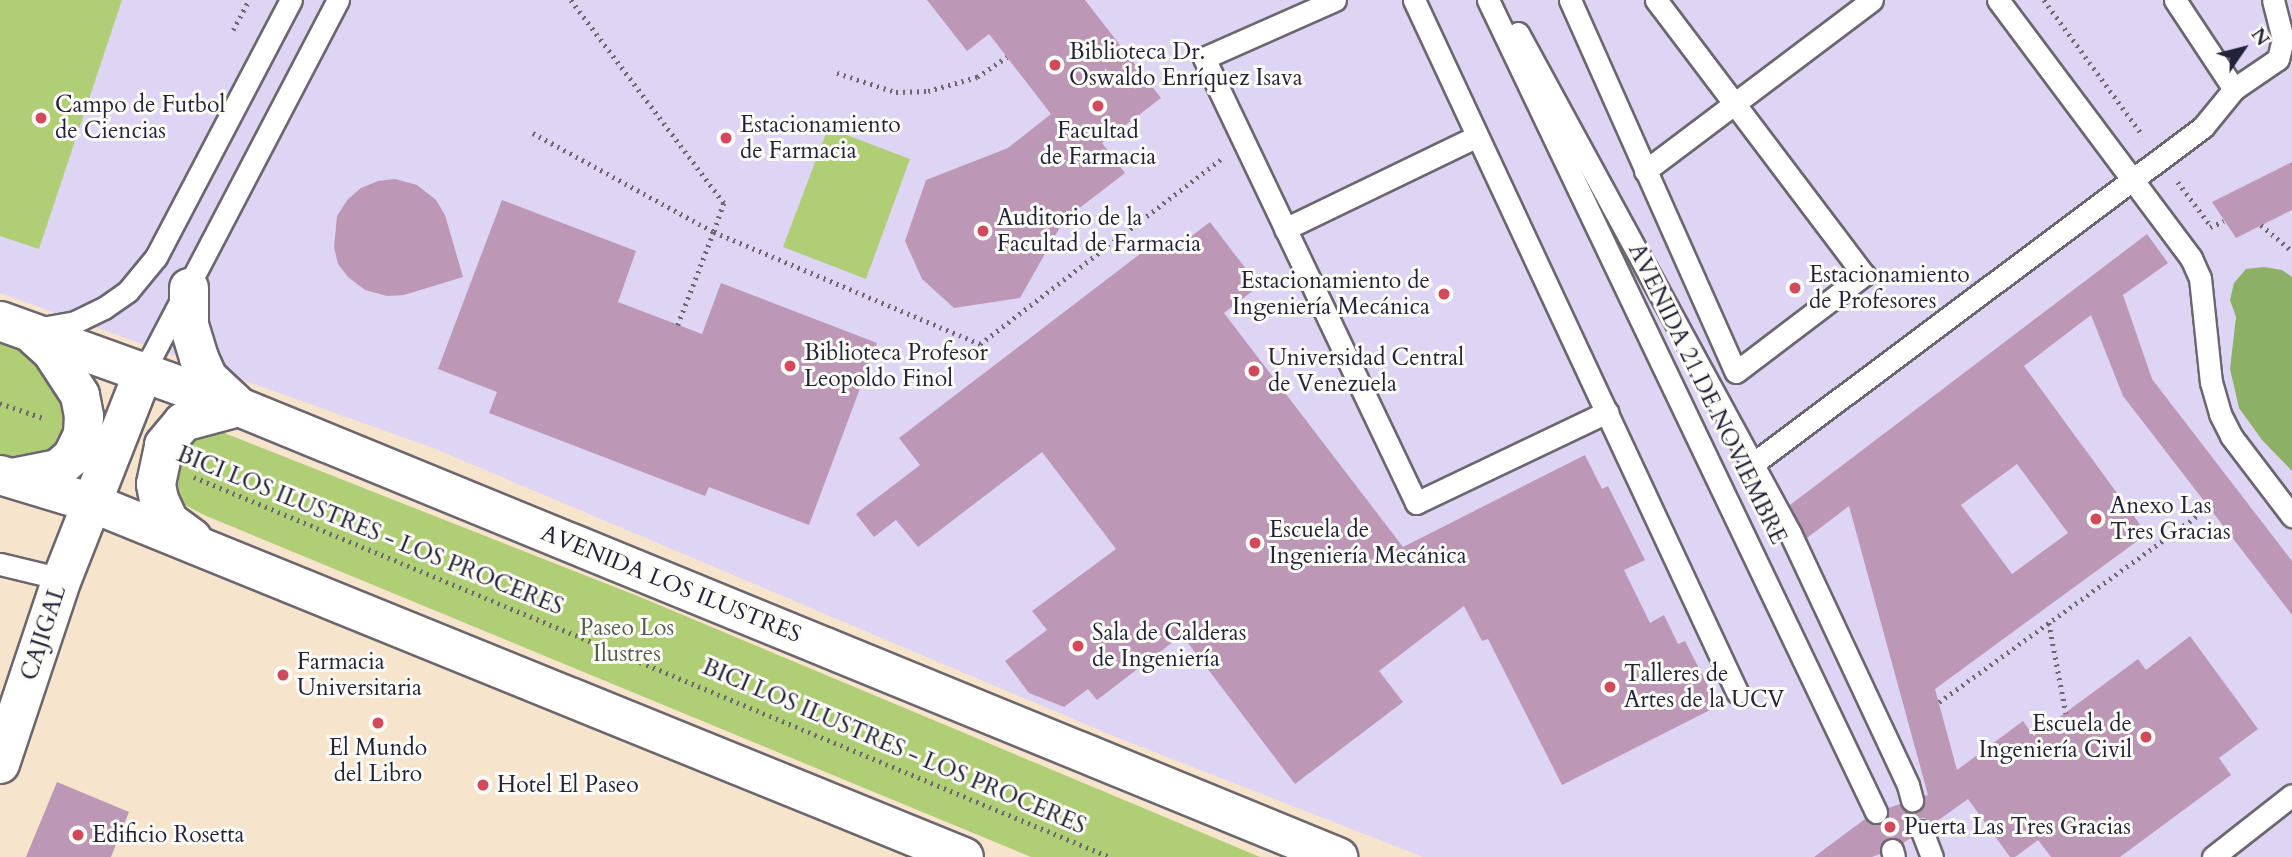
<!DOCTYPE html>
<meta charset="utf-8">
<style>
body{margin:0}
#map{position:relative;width:2292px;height:857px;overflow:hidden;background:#f6e4cc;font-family:Cardo,serif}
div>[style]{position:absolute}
.built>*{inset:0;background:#ded5f5}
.green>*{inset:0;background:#b0ce75}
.forest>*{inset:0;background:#8cb166}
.building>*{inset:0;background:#bd97b6}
.path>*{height:4.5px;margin-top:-2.25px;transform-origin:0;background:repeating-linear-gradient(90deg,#6c666e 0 2px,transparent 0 7px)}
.roads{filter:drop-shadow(2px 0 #6c666e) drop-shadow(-2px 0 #6c666e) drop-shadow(0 2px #6c666e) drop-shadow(0 -2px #6c666e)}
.service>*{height:21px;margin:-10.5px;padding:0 10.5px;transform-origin:10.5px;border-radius:10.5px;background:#fff}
.minor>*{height:38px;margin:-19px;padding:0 19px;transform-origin:19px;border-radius:19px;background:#fff}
.secondary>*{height:38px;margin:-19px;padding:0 19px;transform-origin:19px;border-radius:19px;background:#fff}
.dots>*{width:19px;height:19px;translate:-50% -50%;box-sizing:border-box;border:4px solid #fdfcf7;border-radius:50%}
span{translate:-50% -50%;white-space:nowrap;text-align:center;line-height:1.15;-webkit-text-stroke:6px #fdfcf7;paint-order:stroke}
.poi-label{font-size:23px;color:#22223b}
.left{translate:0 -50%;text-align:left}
.right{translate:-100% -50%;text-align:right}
.street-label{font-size:23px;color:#22223b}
.park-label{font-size:23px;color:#545e4f}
.north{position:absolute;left:2208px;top:14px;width:70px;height:70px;-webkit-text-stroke:5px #fdfcf7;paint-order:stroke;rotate:55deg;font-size:19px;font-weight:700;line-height:28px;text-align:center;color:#22223b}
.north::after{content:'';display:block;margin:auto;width:24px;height:32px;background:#22223b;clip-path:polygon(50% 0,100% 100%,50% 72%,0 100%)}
</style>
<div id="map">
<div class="built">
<i style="clip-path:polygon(0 0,2292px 0,2292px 857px,1423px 857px,1111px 735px,433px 448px,0 293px)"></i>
</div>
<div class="green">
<i style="clip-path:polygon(0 0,122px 0,39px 249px,0 236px)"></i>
<i style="clip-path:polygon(828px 128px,910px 159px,866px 279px,783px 247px)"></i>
<i style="clip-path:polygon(0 321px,68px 372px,72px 457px,0 473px)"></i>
<i style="clip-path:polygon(186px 418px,640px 597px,1260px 857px,1031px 857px,204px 515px,161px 492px)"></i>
</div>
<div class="forest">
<i style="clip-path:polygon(2264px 267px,2282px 270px,2292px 277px,2292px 471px,2262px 440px,2239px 408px,2230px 369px,2236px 317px,2230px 300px,2234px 283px,2246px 269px)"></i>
</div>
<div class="building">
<i style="clip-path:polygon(927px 0,1085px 0,1161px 98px,1102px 143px,1125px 173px,1064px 220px,1020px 298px,954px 308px,922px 279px,905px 241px,926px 180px,1008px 148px,1051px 114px,989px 34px,967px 51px)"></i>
<i style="clip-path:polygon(2292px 162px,2292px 210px,2236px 238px,2212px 202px)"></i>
<i style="clip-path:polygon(395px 179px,417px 185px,436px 200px,445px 215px,463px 277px,404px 295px,387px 296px,365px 290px,348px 277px,338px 264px,334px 247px,337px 216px,348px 199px,361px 188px,378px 181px)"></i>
<i style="clip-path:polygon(502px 200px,636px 251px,618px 302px,702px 334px,721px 283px,877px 343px,809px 525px,709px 487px,705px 496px,489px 413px,497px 392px,438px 369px)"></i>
<i style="clip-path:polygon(1210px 222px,1259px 286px,1224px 313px,1403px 547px,1585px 455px,1602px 489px,1608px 486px,1645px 560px,1624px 570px,1650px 623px,1664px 615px,1678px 644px,1685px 641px,1718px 706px,1562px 785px,1488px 639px,1482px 641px,1464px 606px,1379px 671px,1403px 702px,1295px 784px,1182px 635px,1097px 700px,1088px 689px,1064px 707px,1029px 693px,1005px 661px,1047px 630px,1032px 611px,1116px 549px,1042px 452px,918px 547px,896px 520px,874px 537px,856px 514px,920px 465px,899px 438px,1157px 241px,1167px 255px)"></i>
<i style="clip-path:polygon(evenodd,2147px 234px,2168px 263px,2123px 295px,2152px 379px,2292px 561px,2292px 615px,2123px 396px,2091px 315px,2024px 366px,2147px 534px,1935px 689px,1957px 770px,2023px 721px,2034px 736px,2138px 659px,2146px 670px,2190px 636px,2258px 729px,2219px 758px,2231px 775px,2120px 857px,2051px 857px,2038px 840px,2015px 857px,2010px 857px,1968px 799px,1933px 824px,1925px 818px,1917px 819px,1909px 828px,1911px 838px,1903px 843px,1896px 838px,1888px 838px,1880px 846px,1880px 854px,1872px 857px,1814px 857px,1865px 819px,1874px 825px,1882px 823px,1887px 819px,1888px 808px,1900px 804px,1908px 812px,1916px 812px,1922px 809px,1924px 796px,1928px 795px,1849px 506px,1807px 538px,1790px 505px,2147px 234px,2017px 464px,2068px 533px,2012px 574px,1961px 505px,2017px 464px)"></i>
<i style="clip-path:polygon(57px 782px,129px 812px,111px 857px,26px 857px)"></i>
</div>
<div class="path">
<i style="left:571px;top:0;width:254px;rotate:53deg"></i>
<i style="left:724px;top:203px;width:31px;rotate:109deg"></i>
<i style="left:714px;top:232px;width:289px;rotate:22.8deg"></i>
<i style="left:980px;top:344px;width:304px;rotate:-37.5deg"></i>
<i style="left:2044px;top:0;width:168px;rotate:53.9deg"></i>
<i style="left:233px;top:30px;width:34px;rotate:-62deg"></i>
<i style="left:837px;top:73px;width:62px;rotate:17.9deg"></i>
<i style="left:896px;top:92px;width:32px;rotate:-2deg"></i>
<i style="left:928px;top:91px;width:51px;rotate:-15.9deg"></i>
<i style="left:977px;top:77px;width:36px;rotate:-34deg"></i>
<i style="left:533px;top:133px;width:206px;rotate:28.7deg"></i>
<i style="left:714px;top:232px;width:100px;rotate:111.2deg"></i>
<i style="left:2178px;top:182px;width:55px;rotate:53.1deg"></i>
<i style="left:2261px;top:225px;width:40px;rotate:40deg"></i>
<i style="left:2210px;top:227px;width:15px;rotate:-23deg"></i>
<i style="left:0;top:403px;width:49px;rotate:19.2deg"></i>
<i style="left:194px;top:477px;width:992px;rotate:22.53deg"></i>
<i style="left:2049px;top:623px;width:92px;rotate:79.3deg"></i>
<i style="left:1939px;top:702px;width:333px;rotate:-35.8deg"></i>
</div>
<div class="roads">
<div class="service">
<i style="left:1335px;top:0;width:143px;rotate:156.1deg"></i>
<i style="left:1204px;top:58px;width:493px;rotate:64.5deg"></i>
<i style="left:1416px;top:503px;width:212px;rotate:-25.5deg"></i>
<i style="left:1414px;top:0;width:764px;rotate:64.98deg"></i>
<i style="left:1488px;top:0;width:900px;rotate:64.46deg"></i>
<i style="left:1570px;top:0;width:407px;rotate:66deg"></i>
<i style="left:1736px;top:372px;width:161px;rotate:-37.2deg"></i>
<i style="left:1864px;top:275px;width:345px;rotate:-127.1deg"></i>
<i style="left:1998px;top:0;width:322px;rotate:53.2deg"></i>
<i style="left:2191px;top:258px;width:22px;rotate:66deg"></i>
<i style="left:2200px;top:278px;width:105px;rotate:84deg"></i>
<i style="left:2211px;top:382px;width:33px;rotate:74deg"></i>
<i style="left:2220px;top:414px;width:25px;rotate:63deg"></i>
<i style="left:2231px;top:436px;width:101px;rotate:52.7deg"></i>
<i style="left:2175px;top:0;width:107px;rotate:56.5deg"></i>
<i style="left:1518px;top:33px;width:569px;rotate:61.45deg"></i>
<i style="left:1790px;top:533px;width:278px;rotate:64.9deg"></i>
<i style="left:1908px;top:785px;width:16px;rotate:75deg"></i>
<i style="left:1645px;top:171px;width:284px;rotate:-37deg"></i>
<i style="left:1285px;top:229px;width:213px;rotate:-25.8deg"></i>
<i style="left:36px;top:329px;width:40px;rotate:-10deg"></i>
<i style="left:75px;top:322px;width:32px;rotate:-26deg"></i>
<i style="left:104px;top:308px;width:29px;rotate:-35deg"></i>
<i style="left:128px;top:291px;width:44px;rotate:-50.5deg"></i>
<i style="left:156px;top:257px;width:290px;rotate:-62.3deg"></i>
<i style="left:144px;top:371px;width:419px;rotate:-62.4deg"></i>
<i style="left:1754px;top:463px;width:561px;rotate:-36.81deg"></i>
<i style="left:2203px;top:127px;width:49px;rotate:-50.8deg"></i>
<i style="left:2234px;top:89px;width:53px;rotate:-34.3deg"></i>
<i style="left:2278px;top:59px;width:21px;rotate:-76deg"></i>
<i style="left:2283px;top:39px;width:40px;rotate:-104.4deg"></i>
<i style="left:0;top:564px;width:64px;rotate:13.6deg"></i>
<i style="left:1922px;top:831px;width:28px;rotate:69deg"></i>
<i style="left:1892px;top:850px;width:7px;rotate:74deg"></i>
<i style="left:2213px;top:857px;width:100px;rotate:-38.1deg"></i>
</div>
<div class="minor">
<i style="left:0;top:764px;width:195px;rotate:-71.5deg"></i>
<i style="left:62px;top:579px;width:224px;rotate:-68.5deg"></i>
</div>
<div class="secondary">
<i style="left:189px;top:288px;width:37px;rotate:90deg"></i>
<i style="left:189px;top:325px;width:34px;rotate:73deg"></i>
<i style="left:199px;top:358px;width:22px;rotate:66deg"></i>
<i style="left:208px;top:378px;width:37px;rotate:43deg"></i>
<i style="left:0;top:321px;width:254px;rotate:19.8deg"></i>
<i style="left:239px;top:407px;width:1188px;rotate:22.27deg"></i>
<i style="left:0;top:475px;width:96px;rotate:16.9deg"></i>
<i style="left:92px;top:503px;width:941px;rotate:22.1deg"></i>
<i style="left:13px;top:478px;width:46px;rotate:-11.3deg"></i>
<i style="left:58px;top:469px;width:18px;rotate:-41deg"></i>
<i style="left:72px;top:457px;width:25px;rotate:-64deg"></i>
<i style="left:83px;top:434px;width:18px;rotate:-87deg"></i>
<i style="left:84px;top:416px;width:21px;rotate:-101deg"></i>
<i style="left:80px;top:395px;width:51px;rotate:-123.1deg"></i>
<i style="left:52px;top:352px;width:24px;rotate:-138deg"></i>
<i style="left:192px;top:538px;width:29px;rotate:-144deg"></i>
<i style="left:169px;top:521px;width:23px;rotate:-115deg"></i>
<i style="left:159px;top:500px;width:16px;rotate:-101deg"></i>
<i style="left:156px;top:484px;width:40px;rotate:-78deg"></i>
<i style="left:164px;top:445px;width:30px;rotate:-50deg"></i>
<i style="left:183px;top:422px;width:58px;rotate:-15deg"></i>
</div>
</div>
<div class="dots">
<i style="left:1055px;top:65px;background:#d1495b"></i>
<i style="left:1098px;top:106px;background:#d1495b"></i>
<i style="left:41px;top:118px;background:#d1495b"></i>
<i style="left:726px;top:138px;background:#d1495b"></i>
<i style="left:983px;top:231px;background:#d1495b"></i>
<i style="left:1795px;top:288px;background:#d1495b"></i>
<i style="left:1444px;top:294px;background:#d1495b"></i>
<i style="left:790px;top:366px;background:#d1495b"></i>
<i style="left:1254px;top:371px;background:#d1495b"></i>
<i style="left:2096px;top:519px;background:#d1495b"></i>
<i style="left:1255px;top:543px;background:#d1495b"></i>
<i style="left:1078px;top:646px;background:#d1495b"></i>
<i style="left:283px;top:675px;background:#d1495b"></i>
<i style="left:1610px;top:687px;background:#d1495b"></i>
<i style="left:378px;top:723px;background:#d1495b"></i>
<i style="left:2146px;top:737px;background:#d1495b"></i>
<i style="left:483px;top:785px;background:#d1495b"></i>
<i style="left:1890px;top:827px;background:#d1495b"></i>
<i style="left:78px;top:835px;background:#d1495b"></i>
</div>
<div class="poi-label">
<span class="left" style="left:1069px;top:65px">Biblioteca Dr.<br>Oswaldo Enríquez Isava</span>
<span class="left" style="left:55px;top:118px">Campo de Futbol<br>de Ciencias</span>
<span class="left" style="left:740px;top:138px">Estacionamiento<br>de Farmacia</span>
<span style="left:1098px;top:144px">Facultad<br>de Farmacia</span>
<span class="left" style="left:997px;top:231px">Auditorio de la<br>Facultad de Farmacia</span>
<span class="left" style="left:1809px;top:288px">Estacionamiento<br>de Profesores</span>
<span class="right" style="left:1430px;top:294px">Estacionamiento de<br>Ingeniería Mecánica</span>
<span class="left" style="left:804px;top:366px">Biblioteca Profesor<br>Leopoldo Finol</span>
<span class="left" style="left:1268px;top:371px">Universidad Central<br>de Venezuela</span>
<span class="left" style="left:2110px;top:519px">Anexo Las<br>Tres Gracias</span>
<span class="left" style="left:1269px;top:543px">Escuela de<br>Ingeniería Mecánica</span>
<span class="left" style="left:1092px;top:646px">Sala de Calderas<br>de Ingeniería</span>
<span class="left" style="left:297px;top:675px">Farmacia<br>Universitaria</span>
<span class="left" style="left:1624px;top:687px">Talleres de<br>Artes de la UCV</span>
<span class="right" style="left:2132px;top:737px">Escuela de<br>Ingeniería Civil</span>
<span style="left:378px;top:761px">El Mundo<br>del Libro</span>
<span class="left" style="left:497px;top:785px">Hotel El Paseo</span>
<span class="left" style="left:1904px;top:827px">Puerta Las Tres Gracias</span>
<span class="left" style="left:92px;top:835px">Edificio Rosetta</span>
</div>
<div class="street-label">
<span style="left:1707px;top:394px;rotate:64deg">AVENIDA 21 DE NOVIEMBRE</span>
<span style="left:370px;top:531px;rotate:22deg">BICI LOS ILUSTRES - LOS PROCERES</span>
<span style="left:671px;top:584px;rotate:22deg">AVENIDA LOS ILUSTRES</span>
<span style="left:44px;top:633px;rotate:-72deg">CAJIGAL</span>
<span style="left:894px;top:747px;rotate:23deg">BICI LOS ILUSTRES - LOS PROCERES</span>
</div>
<div class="park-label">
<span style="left:627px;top:641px">Paseo Los<br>Ilustres</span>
</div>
<div class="north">N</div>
</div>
